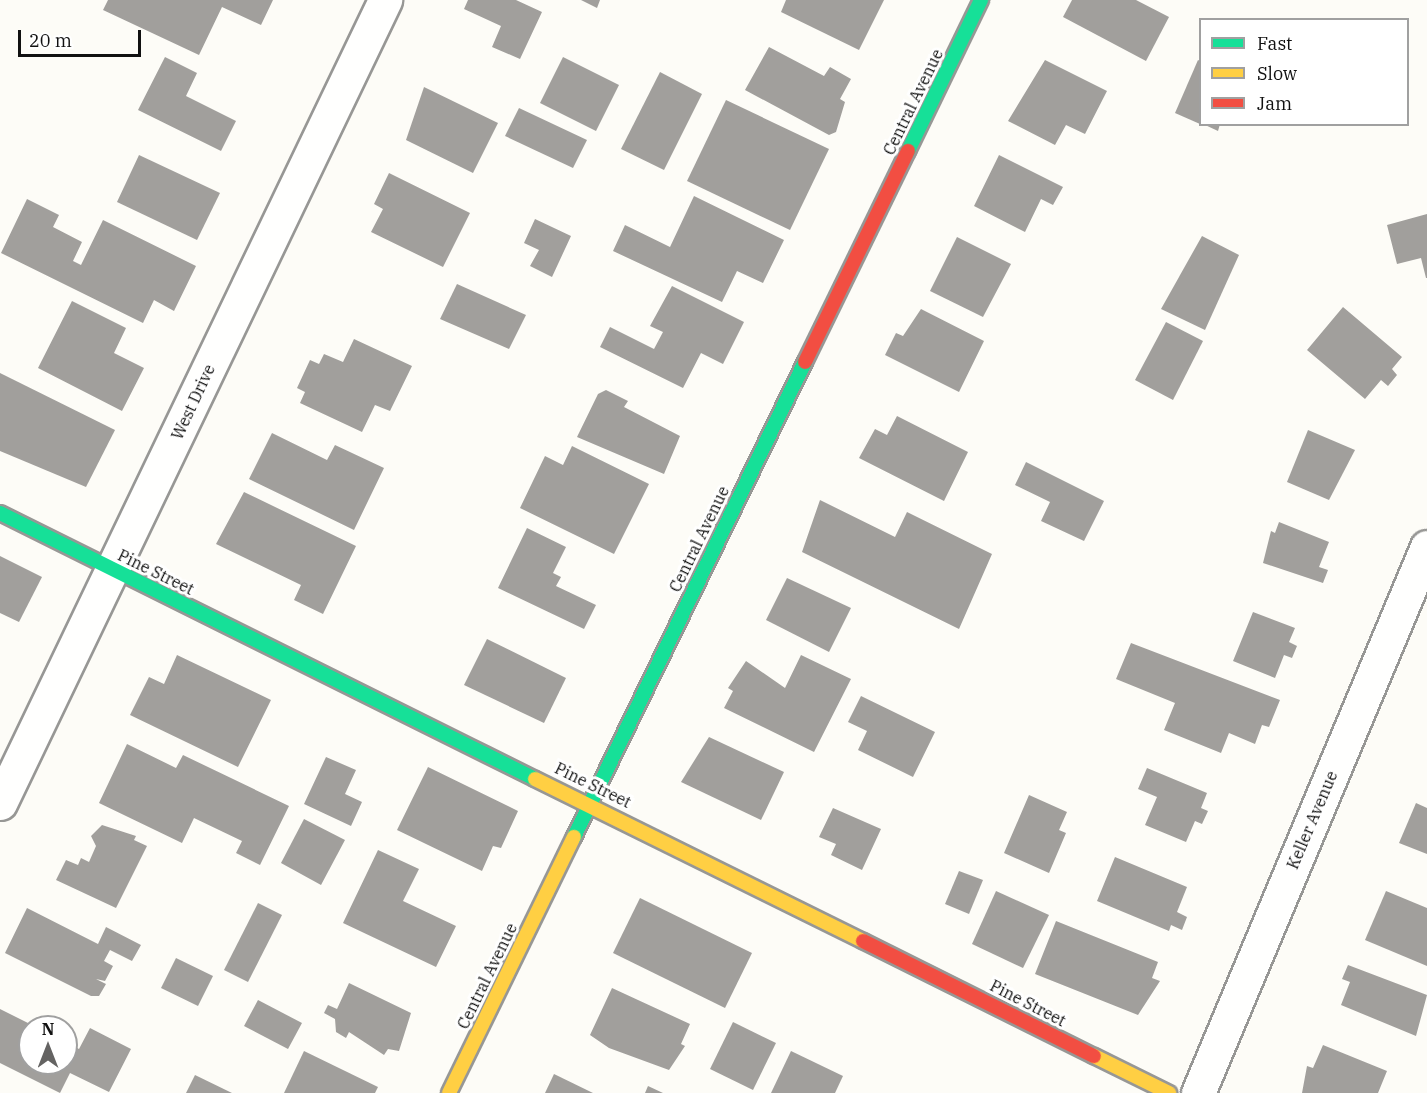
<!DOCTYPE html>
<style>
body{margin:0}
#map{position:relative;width:1427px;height:1093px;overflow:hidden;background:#fdfcf7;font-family:"IBM Plex Serif",serif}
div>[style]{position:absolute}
.building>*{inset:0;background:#a19f9c}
.roads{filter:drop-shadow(2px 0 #979795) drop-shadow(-2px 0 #979795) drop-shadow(0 2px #979795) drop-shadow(0 -2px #979795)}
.street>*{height:33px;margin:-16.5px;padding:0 16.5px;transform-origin:16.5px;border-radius:16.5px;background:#fffffe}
.fast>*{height:14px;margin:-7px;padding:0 7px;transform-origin:7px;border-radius:7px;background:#16e098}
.slow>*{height:14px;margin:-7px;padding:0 7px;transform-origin:7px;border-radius:7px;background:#ffcf43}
.jam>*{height:14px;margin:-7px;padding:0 7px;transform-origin:7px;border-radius:7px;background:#f24e42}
span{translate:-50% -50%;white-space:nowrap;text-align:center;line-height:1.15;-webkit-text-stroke:6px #fff;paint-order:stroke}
.street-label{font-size:16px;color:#111}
.legend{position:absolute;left:1199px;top:18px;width:210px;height:108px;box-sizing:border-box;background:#fff;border:2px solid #a0a0a0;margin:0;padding:8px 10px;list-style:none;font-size:18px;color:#111}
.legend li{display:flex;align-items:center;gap:12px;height:30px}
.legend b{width:30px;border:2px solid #a0a0a0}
.north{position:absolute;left:18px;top:1015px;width:60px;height:60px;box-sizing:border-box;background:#fff;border:2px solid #a0a0a0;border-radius:50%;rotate:0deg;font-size:16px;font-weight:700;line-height:24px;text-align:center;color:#111}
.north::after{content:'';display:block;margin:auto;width:21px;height:27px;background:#646362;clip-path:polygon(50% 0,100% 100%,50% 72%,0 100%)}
.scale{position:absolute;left:18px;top:30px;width:123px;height:27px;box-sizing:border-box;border:3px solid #111;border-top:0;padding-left:8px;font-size:18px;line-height:21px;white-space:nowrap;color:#111;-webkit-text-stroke:4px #fff;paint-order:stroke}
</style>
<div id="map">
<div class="building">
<i style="clip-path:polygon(108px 0,273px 0,261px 25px,222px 7px,199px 55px,103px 10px)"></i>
<i style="clip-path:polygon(468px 0,516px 0,542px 12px,520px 59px,492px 47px,501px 26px,464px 9px)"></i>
<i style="clip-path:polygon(581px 0,600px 0,597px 8px)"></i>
<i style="clip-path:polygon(786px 0,884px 0,859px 50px,781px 12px)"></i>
<i style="clip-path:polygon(1072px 0,1136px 0,1169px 17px,1146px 61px,1063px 17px)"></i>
<i style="clip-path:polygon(769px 47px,824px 76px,830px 67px,851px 79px,840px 99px,845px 102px,836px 132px,829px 135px,745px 90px)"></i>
<i style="clip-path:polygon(165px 57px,197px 73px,186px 96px,236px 121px,221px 151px,138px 110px)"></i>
<i style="clip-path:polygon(563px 57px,619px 85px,596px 131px,540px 103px)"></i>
<i style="clip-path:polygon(1045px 60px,1107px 91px,1085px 134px,1066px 125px,1055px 145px,1008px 121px)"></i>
<i style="clip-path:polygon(1198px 60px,1200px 61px,1200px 124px,1175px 113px)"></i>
<i style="clip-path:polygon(660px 72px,702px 94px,664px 170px,621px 149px)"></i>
<i style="clip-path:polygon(424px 87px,498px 123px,473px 173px,406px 140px)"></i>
<i style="clip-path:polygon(726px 100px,829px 149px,790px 230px,687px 181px)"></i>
<i style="clip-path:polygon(519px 108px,587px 140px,573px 168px,505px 136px)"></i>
<i style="clip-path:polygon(1203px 124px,1220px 124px,1218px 131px)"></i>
<i style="clip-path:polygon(139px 155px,220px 193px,197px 240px,117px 202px)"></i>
<i style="clip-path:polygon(999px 155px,1063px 187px,1053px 205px,1041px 199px,1025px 232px,974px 206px)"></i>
<i style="clip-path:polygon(389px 173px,470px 213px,443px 267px,371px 232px,383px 209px,374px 204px)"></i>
<i style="clip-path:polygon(694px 196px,784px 240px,763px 283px,737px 271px,722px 302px,613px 251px,625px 225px,670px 247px)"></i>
<i style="clip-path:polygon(27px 199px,59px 215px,53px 227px,82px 242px,73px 261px,81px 265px,103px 220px,196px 266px,174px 311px,154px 300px,143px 323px,1px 253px)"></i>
<i style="clip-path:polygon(1427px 214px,1427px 278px,1426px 278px,1421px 258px,1397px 264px,1387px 225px)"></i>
<i style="clip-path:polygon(535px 219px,571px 236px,552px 277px,530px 266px,539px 250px,524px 243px)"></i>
<i style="clip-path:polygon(1202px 236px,1239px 255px,1205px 330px,1161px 309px)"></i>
<i style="clip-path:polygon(957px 237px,1011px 264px,983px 317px,930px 291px)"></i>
<i style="clip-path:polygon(457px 284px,526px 315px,509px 349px,440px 319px)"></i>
<i style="clip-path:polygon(672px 286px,744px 322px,723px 364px,701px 353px,683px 388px,600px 347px,610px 327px,654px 349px,663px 332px,650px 326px)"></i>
<i style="clip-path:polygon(72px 301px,126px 328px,114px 353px,144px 368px,122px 411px,38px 368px)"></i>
<i style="clip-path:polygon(1343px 307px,1402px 357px,1392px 369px,1397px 375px,1388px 386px,1381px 380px,1365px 399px,1307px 350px)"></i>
<i style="clip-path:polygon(921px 309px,984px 341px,959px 392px,885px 355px,896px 333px,903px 336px)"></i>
<i style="clip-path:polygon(1166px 322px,1203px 341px,1173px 400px,1135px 380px)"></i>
<i style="clip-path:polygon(354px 339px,412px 366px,390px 411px,375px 405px,362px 432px,300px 403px,305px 392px,297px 388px,310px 360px,319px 364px,324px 354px,343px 362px)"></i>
<i style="clip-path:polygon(0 373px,115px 430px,86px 487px,0 451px)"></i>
<i style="clip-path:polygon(606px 390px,628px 401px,624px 407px,680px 436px,664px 474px,577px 437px,598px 394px)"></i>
<i style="clip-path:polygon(897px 416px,968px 452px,944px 501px,859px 458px,875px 429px,887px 435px)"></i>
<i style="clip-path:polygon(1308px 430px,1355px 450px,1329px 500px,1287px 482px)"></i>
<i style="clip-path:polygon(272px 433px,327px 460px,335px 445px,384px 468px,354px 530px,249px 479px)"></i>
<i style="clip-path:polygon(572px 446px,649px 484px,614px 554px,520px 508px,545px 456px,563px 465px)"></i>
<i style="clip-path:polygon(1026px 462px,1104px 501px,1084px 541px,1041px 521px,1050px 502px,1015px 485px)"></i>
<i style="clip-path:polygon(244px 492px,356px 546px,323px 614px,294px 600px,301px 585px,216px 544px)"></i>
<i style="clip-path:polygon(820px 500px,895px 537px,907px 512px,992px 554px,959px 629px,802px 552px)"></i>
<i style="clip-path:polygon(1279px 522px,1329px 542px,1319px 567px,1328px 570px,1323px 583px,1263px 563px,1271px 531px,1275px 533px)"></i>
<i style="clip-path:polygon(527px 528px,566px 547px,553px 573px,561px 577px,556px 586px,596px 605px,584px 629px,498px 588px)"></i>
<i style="clip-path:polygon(0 556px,42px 577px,19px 622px,0 613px)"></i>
<i style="clip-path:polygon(787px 578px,851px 608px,829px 652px,766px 620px)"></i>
<i style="clip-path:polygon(1253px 612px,1295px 628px,1289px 642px,1297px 646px,1292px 658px,1284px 655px,1275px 678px,1233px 661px)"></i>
<i style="clip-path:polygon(487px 639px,566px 678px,544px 723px,464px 685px)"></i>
<i style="clip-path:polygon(1131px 643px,1280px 700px,1269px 727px,1262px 725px,1255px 744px,1229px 733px,1221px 753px,1164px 730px,1175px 703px,1116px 679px)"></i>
<i style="clip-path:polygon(177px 655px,271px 700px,238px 767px,130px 715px,149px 677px,164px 684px)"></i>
<i style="clip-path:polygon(801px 655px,851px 679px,814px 752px,724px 708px,733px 691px,728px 688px,746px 661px,785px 688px)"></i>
<i style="clip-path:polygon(861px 696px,935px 732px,913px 777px,858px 750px,867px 731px,848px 722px)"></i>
<i style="clip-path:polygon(709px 737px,784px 772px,761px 820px,681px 782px)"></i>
<i style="clip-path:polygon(127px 744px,176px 768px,183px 755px,289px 806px,260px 865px,236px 853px,242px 841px,194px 818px,182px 843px,99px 803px)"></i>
<i style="clip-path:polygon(326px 757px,356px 770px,345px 794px,362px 802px,351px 826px,304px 804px)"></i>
<i style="clip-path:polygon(428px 767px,518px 811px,501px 848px,493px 846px,482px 871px,397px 830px)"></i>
<i style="clip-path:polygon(1147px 768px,1207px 793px,1201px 808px,1208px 811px,1202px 824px,1195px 821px,1186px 842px,1145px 825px,1157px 797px,1138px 789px)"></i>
<i style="clip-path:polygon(1029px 795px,1067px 812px,1059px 830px,1066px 833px,1049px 873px,1004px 853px)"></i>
<i style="clip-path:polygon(1416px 803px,1427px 808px,1427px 854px,1399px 843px)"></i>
<i style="clip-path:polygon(833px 808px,881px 829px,862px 870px,831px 855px,836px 844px,819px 837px)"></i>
<i style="clip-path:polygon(304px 819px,345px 840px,321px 885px,281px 863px)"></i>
<i style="clip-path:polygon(102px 825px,136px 836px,134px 840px,147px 846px,116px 908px,56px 880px,66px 860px,78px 865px,81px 858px,89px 862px,96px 846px,91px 836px)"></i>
<i style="clip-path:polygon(378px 850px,419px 869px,403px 901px,456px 926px,436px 967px,343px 923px)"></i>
<i style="clip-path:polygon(1115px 857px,1187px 887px,1177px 912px,1187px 917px,1182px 930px,1171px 925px,1169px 931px,1097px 901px)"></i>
<i style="clip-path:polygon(959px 871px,983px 880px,969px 914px,945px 904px)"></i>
<i style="clip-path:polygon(996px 891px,1049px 915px,1023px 968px,972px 944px)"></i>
<i style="clip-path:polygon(1386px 891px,1427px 908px,1427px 966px,1365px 940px)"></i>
<i style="clip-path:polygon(640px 898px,752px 953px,725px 1008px,613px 953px)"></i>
<i style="clip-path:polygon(258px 903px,282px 915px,248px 982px,224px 970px)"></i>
<i style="clip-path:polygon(27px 908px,98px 944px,106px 927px,141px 945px,132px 961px,110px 950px,104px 961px,113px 966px,105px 981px,96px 979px,106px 984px,99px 996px,91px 996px,5px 953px)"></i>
<i style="clip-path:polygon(1056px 921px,1158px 962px,1152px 978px,1160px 981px,1138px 1015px,1035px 974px)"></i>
<i style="clip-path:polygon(176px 958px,213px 976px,198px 1006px,161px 988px)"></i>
<i style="clip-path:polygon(1348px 965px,1427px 995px,1416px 1036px,1341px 1005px,1350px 982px,1342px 979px)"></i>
<i style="clip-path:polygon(349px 983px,411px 1013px,399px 1051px,388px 1049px,384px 1055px,349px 1032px,346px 1038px,336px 1032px,335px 1019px,324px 1013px,328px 1005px,337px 1009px)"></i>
<i style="clip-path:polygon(612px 988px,690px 1024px,681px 1044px,685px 1046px,669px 1070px,609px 1048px,590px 1035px)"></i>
<i style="clip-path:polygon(258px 1000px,302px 1023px,288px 1049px,244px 1026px)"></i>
<i style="clip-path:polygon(0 1009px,36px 1027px,30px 1027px,30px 1063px,66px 1063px,66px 1042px,79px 1049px,90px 1028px,131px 1049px,109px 1092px,70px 1073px,60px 1093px,0 1063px)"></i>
<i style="clip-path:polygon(733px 1022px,776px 1043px,753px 1090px,710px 1069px)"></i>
<i style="clip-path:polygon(1323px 1045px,1387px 1071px,1378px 1093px,1302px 1093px,1307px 1066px,1313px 1068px)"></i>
<i style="clip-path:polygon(304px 1051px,378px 1087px,375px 1093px,284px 1093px)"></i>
<i style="clip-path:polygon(791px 1051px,843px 1076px,835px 1093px,771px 1093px)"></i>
<i style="clip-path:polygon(554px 1074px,593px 1093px,545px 1093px)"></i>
<i style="clip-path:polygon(195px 1075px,232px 1093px,186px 1093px)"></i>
<i style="clip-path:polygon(648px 1086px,663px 1093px,645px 1093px)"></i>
</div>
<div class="roads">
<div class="street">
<i style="left:0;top:803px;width:891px;rotate:-64.38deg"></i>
<i style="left:1198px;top:1093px;width:592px;rotate:-67.25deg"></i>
</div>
<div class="fast">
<i style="left:908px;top:151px;width:168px;rotate:-64.2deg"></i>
<i style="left:0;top:513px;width:597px;rotate:26.44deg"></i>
<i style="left:574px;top:837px;width:528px;rotate:-64.07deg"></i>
</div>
<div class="slow">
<i style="left:535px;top:779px;width:366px;rotate:26.3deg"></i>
<i style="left:1094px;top:1056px;width:84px;rotate:26.3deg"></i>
<i style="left:449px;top:1093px;width:285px;rotate:-64deg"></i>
</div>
<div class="jam">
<i style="left:805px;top:362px;width:235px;rotate:-64deg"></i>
<i style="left:863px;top:941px;width:258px;rotate:26.5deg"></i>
</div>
</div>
<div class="street-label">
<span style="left:913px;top:102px;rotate:-64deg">Central Avenue</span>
<span style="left:193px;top:402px;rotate:-65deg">West Drive</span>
<span style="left:699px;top:539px;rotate:-64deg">Central Avenue</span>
<span style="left:156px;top:572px;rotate:26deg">Pine Street</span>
<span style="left:593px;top:785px;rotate:26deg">Pine Street</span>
<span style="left:1312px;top:820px;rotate:-67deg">Keller Avenue</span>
<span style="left:487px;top:976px;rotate:-64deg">Central Avenue</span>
<span style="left:1028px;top:1003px;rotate:27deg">Pine Street</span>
</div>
<ul class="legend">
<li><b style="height:8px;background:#16e098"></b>Fast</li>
<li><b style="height:8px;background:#ffcf43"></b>Slow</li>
<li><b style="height:8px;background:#f24e42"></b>Jam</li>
</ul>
<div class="north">N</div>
<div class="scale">20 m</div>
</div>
